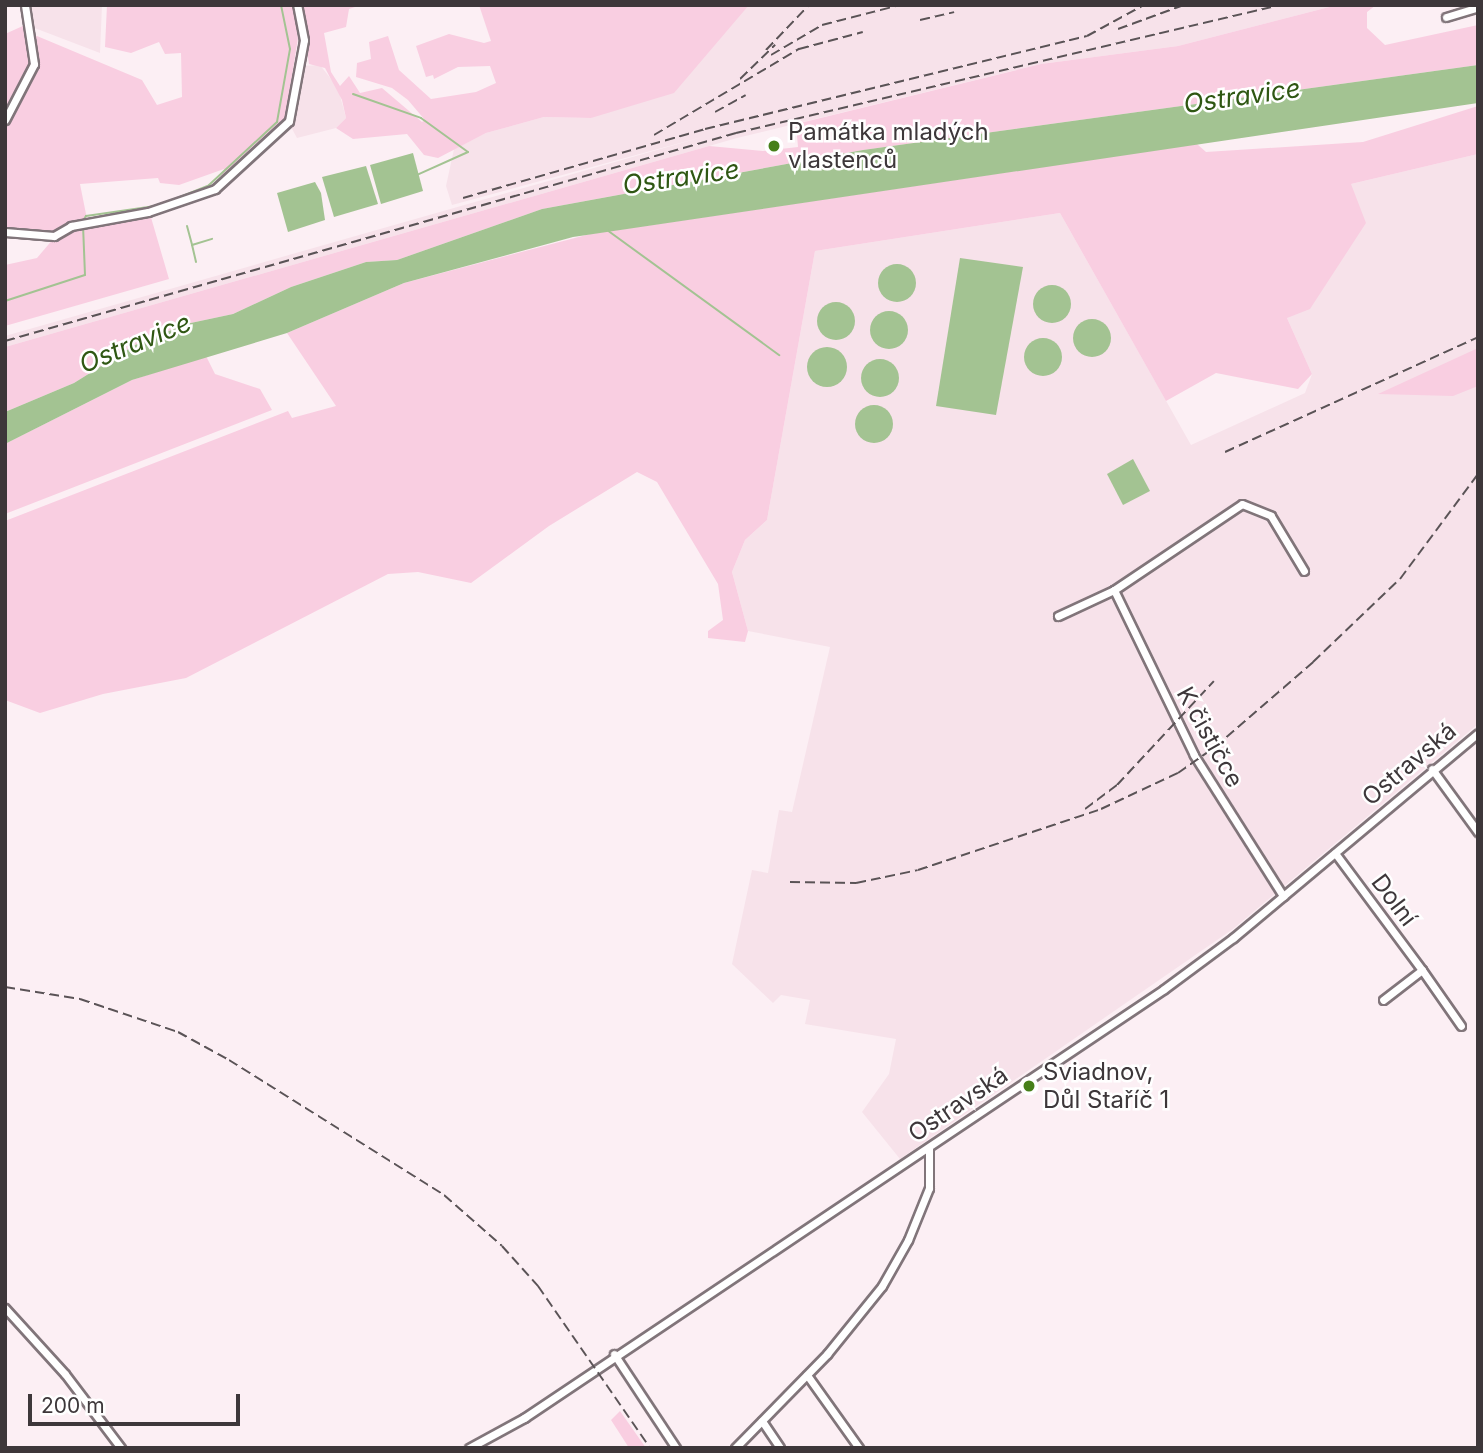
<!DOCTYPE html>
<meta charset="utf-8">
<style>
body{margin:0}
#map{position:relative;width:1483px;height:1453px;overflow:hidden;background:#fceff4;font-family:Inter,sans-serif}
div>[style]{position:absolute}
.built>*{inset:0;background:#f7e2ea}
.green>*{inset:0;background:#f9cee1}
.water>*{inset:0;background:#a3c392}
.round{border-radius:50%}
.stream>*{height:2px;margin:-1px;padding:0 1px;transform-origin:1px;border-radius:1px;background:#a3c392}
.roads{filter:drop-shadow(2px 0 #81757a) drop-shadow(-2px 0 #81757a) drop-shadow(0 2px #81757a) drop-shadow(0 -2px #81757a)}
.minor>*{height:7px;margin:-3.5px;padding:0 3.5px;transform-origin:3.5px;border-radius:3.5px;background:#fff}
.rail>*{height:2px;margin-top:-1px;transform-origin:0;background:repeating-linear-gradient(90deg,#5a5356 0 10px,transparent 0 15px)}
.dots>*{width:19px;height:19px;translate:-50% -50%;box-sizing:border-box;border:4px solid #fff;border-radius:50%}
span{translate:-50% -50%;white-space:nowrap;text-align:center;line-height:1.15;-webkit-text-stroke:5px #fff;paint-order:stroke}
.poi-label{font-size:24px;color:#3d373a}
.left{translate:0 -50%;text-align:left}
.street-label{font-size:24px;color:#3d373a}
.water-label{font-size:26px;color:#2f5713;font-style:italic}
.frame{position:absolute;inset:0;border:7px solid #3d373a;pointer-events:none}
.scale{position:absolute;left:28px;top:1394px;width:212px;height:32px;box-sizing:border-box;border:4px solid #3d373a;border-top:0;padding-left:9px;font-size:21px;line-height:24px;white-space:nowrap;color:#3d373a;-webkit-text-stroke:5px #fff;paint-order:stroke}
</style>
<div id="map">
<div class="built">
<i style="clip-path:polygon(28px 5px,102px 5px,100px 53px,32px 27px)"></i>
<i style="clip-path:polygon(749px 5px,1337px 5px,1178px 46px,1041px 64px,737px 138px,5px 347px,5px 336px,706px 136px,452px 205px,446px 186px,454px 149px,486px 133px,544px 117px,591px 118px)"></i>
<i style="clip-path:polygon(320px 65px,338px 88px,346px 118px,336px 128px,297px 138px,290px 125px,301px 66px)"></i>
<i style="clip-path:polygon(1478px 154px,1478px 724px,1233px 929px,900px 1159px,862px 1112px,889px 1074px,896px 1039px,805px 1024px,810px 1000px,781px 995px,773px 1003px,732px 964px,752px 870px,768px 873px,779px 810px,792px 812px,830px 647px,748px 631px,732px 572px,745px 540px,767px 520px,815px 251px,1060px 213px,1191px 445px,1305px 393px,1312px 374px,1287px 318px,1351px 184px)"></i>
</div>
<div class="green">
<i style="clip-path:polygon(107px 5px,293px 5px,298px 38px,285px 119px,219px 182px,224px 169px,179px 185px,160px 183px,158px 178px,80px 184px,87px 219px,53px 234px,5px 230px,5px 127px,10px 120px,5px 121px,5px 34px,25px 25px,28px 36px,37px 36px,142px 80px,157px 105px,182px 97px,181px 53px,165px 54px,159px 42px,131px 53px,105px 47px)"></i>
<i style="clip-path:polygon(300px 5px,361px 5px,349px 9px,346px 27px,324px 33px,331px 72px,340px 86px,349px 76px,360px 93px,382px 88px,422px 122px,425px 120px,408px 100px,392px 88px,356px 77px,357px 63px,371px 59px,369px 42px,388px 36px,399px 70px,431px 99px,476px 92px,496px 83px,490px 66px,458px 67px,434px 79px,433px 75px,426px 77px,416px 46px,449px 34px,484px 43px,491px 41px,479px 5px,749px 5px,674px 93px,591px 118px,544px 117px,486px 133px,438px 158px,424px 155px,407px 134px,353px 139px,336px 128px,346px 118px,342px 100px,325px 68px,309px 64px)"></i>
<i style="clip-path:polygon(1337px 5px,1376px 5px,1367px 12px,1367px 28px,1385px 45px,1478px 25px,1478px 65px,863px 150px,542px 209px,397px 260px,366px 262px,291px 287px,233px 314px,186px 324px,135px 345px,74px 383px,5px 412px,5px 347px,709px 146px,763px 151px,798px 147px,796px 124px,1041px 64px,1178px 46px)"></i>
<i style="clip-path:polygon(1478px 106px,1478px 154px,1351px 184px,1366px 223px,1310px 309px,1287px 318px,1312px 374px,1298px 389px,1216px 373px,1166px 401px,1060px 213px,815px 251px,767px 520px,745px 540px,732px 572px,748px 631px,745px 642px,708px 638px,708px 631px,723px 620px,718px 584px,657px 482px,637px 472px,549px 526px,471px 583px,418px 572px,388px 574px,186px 678px,103px 694px,40px 713px,5px 700px,5px 521px,288px 411px,292px 418px,336px 406px,287px 333px,404px 283px,590px 234px,1197px 144px,1206px 152px,1363px 142px)"></i>
<i style="clip-path:polygon(150px 214px,169px 279px,5px 326px,5px 265px,37px 258px,54px 238px,72px 228px)"></i>
<i style="clip-path:polygon(1478px 348px,1478px 386px,1453px 396px,1378px 394px)"></i>
<i style="clip-path:polygon(206px 356px,215px 374px,260px 389px,272px 410px,5px 514px,5px 444px,132px 380px)"></i>
<i style="clip-path:polygon(620px 1411px,646px 1448px,629px 1448px,622px 1437px,611px 1420px)"></i>
</div>
<div class="water">
<i style="clip-path:polygon(1478px 65px,1478px 103px,573px 237px,404px 283px,287px 333px,132px 380px,5px 444px,5px 412px,74px 383px,135px 345px,186px 324px,233px 314px,291px 287px,366px 262px,397px 260px,542px 209px,863px 150px)"></i>
<i style="clip-path:polygon(413px 153px,423px 191px,381px 204px,370px 165px)"></i>
<i style="clip-path:polygon(366px 166px,378px 204px,334px 217px,322px 177px)"></i>
<i style="clip-path:polygon(315px 182px,321px 193px,325px 220px,288px 232px,277px 193px)"></i>
<i style="clip-path:polygon(960px 258px,1023px 267px,996px 415px,936px 406px)"></i>
<i class="round" style="left:878px;top:264px;width:38px;height:38px"></i>
<i class="round" style="left:1033px;top:285px;width:38px;height:38px"></i>
<i class="round" style="left:817px;top:302px;width:38px;height:38px"></i>
<i class="round" style="left:870px;top:311px;width:38px;height:38px"></i>
<i class="round" style="left:1073px;top:319px;width:38px;height:38px"></i>
<i class="round" style="left:1024px;top:338px;width:38px;height:38px"></i>
<i class="round" style="left:807px;top:347px;width:40px;height:40px"></i>
<i class="round" style="left:861px;top:359px;width:38px;height:38px"></i>
<i class="round" style="left:855px;top:405px;width:38px;height:38px"></i>
<i style="clip-path:polygon(1133px 459px,1150px 491px,1123px 505px,1107px 474px)"></i>
</div>
<div class="stream">
<i style="left:353px;top:94px;width:72px;rotate:19.4deg"></i>
<i style="left:421px;top:118px;width:58px;rotate:35.9deg"></i>
<i style="left:468px;top:152px;width:54px;rotate:155.8deg"></i>
<i style="left:180px;top:197px;width:31px;rotate:-22deg"></i>
<i style="left:209px;top:185px;width:93px;rotate:-42.8deg"></i>
<i style="left:277px;top:122px;width:74px;rotate:-79.9deg"></i>
<i style="left:290px;top:49px;width:45px;rotate:-101.6deg"></i>
<i style="left:83px;top:221px;width:6px;rotate:-59deg"></i>
<i style="left:86px;top:216px;width:70px;rotate:-8.2deg"></i>
<i style="left:187px;top:226px;width:20px;rotate:75deg"></i>
<i style="left:607px;top:230px;width:213px;rotate:36deg"></i>
<i style="left:196px;top:262px;width:17px;rotate:-103deg"></i>
<i style="left:192px;top:245px;width:21px;rotate:-17deg"></i>
<i style="left:5px;top:301px;width:84px;rotate:-18deg"></i>
<i style="left:85px;top:275px;width:49px;rotate:-92.3deg"></i>
</div>
<div class="roads">
<div class="minor">
<i style="left:1446px;top:17px;width:34px;rotate:-17deg"></i>
<i style="left:5px;top:120px;width:63px;rotate:-62.6deg"></i>
<i style="left:34px;top:64px;width:60px;rotate:-98.7deg"></i>
<i style="left:5px;top:232px;width:49px;rotate:4.7deg"></i>
<i style="left:54px;top:236px;width:20px;rotate:-30deg"></i>
<i style="left:71px;top:226px;width:78px;rotate:-10.3deg"></i>
<i style="left:148px;top:212px;width:71px;rotate:-18.9deg"></i>
<i style="left:215px;top:189px;width:100px;rotate:-42.6deg"></i>
<i style="left:289px;top:121px;width:82px;rotate:-79.5deg"></i>
<i style="left:304px;top:40px;width:36px;rotate:-101deg"></i>
<i style="left:1114px;top:590px;width:183px;rotate:64.1deg"></i>
<i style="left:1194px;top:755px;width:167px;rotate:57.7deg"></i>
<i style="left:1058px;top:616px;width:62px;rotate:-24.9deg"></i>
<i style="left:1114px;top:590px;width:154px;rotate:-33.9deg"></i>
<i style="left:1242px;top:504px;width:31px;rotate:22deg"></i>
<i style="left:1271px;top:516px;width:64px;rotate:59deg"></i>
<i style="left:1432px;top:769px;width:78px;rotate:53.9deg"></i>
<i style="left:1335px;top:853px;width:146px;rotate:53.4deg"></i>
<i style="left:1422px;top:970px;width:49px;rotate:142.4deg"></i>
<i style="left:1422px;top:970px;width:68px;rotate:55.1deg"></i>
<i style="left:5px;top:1308px;width:89px;rotate:47.7deg"></i>
<i style="left:65px;top:1374px;width:93px;rotate:52.9deg"></i>
<i style="left:614px;top:1354px;width:113px;rotate:56.6deg"></i>
<i style="left:807px;top:1375px;width:90px;rotate:54.5deg"></i>
<i style="left:762px;top:1421px;width:32px;rotate:56deg"></i>
<i style="left:469px;top:1448px;width:63px;rotate:-28.6deg"></i>
<i style="left:524px;top:1418px;width:770px;rotate:-33.83deg"></i>
<i style="left:1164px;top:989px;width:86px;rotate:-36.5deg"></i>
<i style="left:1233px;top:938px;width:319px;rotate:-39.9deg"></i>
<i style="left:735px;top:1448px;width:132px;rotate:-45.6deg"></i>
<i style="left:827px;top:1354px;width:87px;rotate:-51deg"></i>
<i style="left:882px;top:1286px;width:53px;rotate:-60.5deg"></i>
<i style="left:908px;top:1240px;width:56px;rotate:-68deg"></i>
<i style="left:929px;top:1188px;width:40px;rotate:-90deg"></i>
</div>
</div>
<div class="rail">
<i style="left:920px;top:20px;width:35px;rotate:-13deg"></i>
<i style="left:1118px;top:29px;width:70px;rotate:-20deg"></i>
<i style="left:766px;top:50px;width:62px;rotate:-46.3deg"></i>
<i style="left:771px;top:55px;width:59px;rotate:-30.5deg"></i>
<i style="left:822px;top:25px;width:81px;rotate:-14.4deg"></i>
<i style="left:740px;top:79px;width:49px;rotate:-44.2deg"></i>
<i style="left:715px;top:112px;width:35px;rotate:-29deg"></i>
<i style="left:654px;top:135px;width:169px;rotate:-30.7deg"></i>
<i style="left:799px;top:49px;width:66px;rotate:-14.9deg"></i>
<i style="left:463px;top:198px;width:252px;rotate:-15.9deg"></i>
<i style="left:705px;top:129px;width:393px;rotate:-13.7deg"></i>
<i style="left:1087px;top:36px;width:65px;rotate:-28.5deg"></i>
<i style="left:5px;top:341px;width:760px;rotate:-15.88deg"></i>
<i style="left:736px;top:133px;width:559px;rotate:-13.24deg"></i>
<i style="left:1225px;top:452px;width:278px;rotate:-24.4deg"></i>
<i style="left:1085px;top:809px;width:40px;rotate:-37deg"></i>
<i style="left:1117px;top:785px;width:142px;rotate:-47deg"></i>
<i style="left:790px;top:882px;width:66px;rotate:0.9deg"></i>
<i style="left:856px;top:883px;width:63px;rotate:-11.8deg"></i>
<i style="left:918px;top:870px;width:193px;rotate:-18.4deg"></i>
<i style="left:1101px;top:809px;width:85px;rotate:-25.1deg"></i>
<i style="left:1178px;top:773px;width:45px;rotate:-35.1deg"></i>
<i style="left:1215px;top:747px;width:130px;rotate:-40.9deg"></i>
<i style="left:1313px;top:662px;width:120px;rotate:-43.7deg"></i>
<i style="left:1400px;top:579px;width:131px;rotate:-53.4deg"></i>
<i style="left:5px;top:987px;width:76px;rotate:9.1deg"></i>
<i style="left:80px;top:999px;width:103px;rotate:18.6deg"></i>
<i style="left:178px;top:1032px;width:58px;rotate:28.8deg"></i>
<i style="left:229px;top:1060px;width:254px;rotate:32.1deg"></i>
<i style="left:444px;top:1195px;width:77px;rotate:41.3deg"></i>
<i style="left:502px;top:1246px;width:54px;rotate:48deg"></i>
<i style="left:538px;top:1286px;width:197px;rotate:55.3deg"></i>
</div>
<div class="dots">
<i style="left:774px;top:146px;background:#467f19"></i>
<i style="left:1029px;top:1086px;background:#467f19"></i>
</div>
<div class="poi-label">
<span class="left" style="left:788px;top:146px">Památka mladých<br>vlastenců</span>
<span class="left" style="left:1043px;top:1086px">Sviadnov,<br>Důl Staříč 1</span>
</div>
<div class="street-label">
<span style="left:1210px;top:737px;rotate:61deg">K čističce</span>
<span style="left:1409px;top:764px;rotate:-40deg">Ostravská</span>
<span style="left:1394px;top:900px;rotate:53deg">Dolní</span>
<span style="left:958px;top:1104px;rotate:-34deg">Ostravská</span>
</div>
<div class="water-label">
<span style="left:1242px;top:96px;rotate:-8deg">Ostravice</span>
<span style="left:681px;top:177px;rotate:-8deg">Ostravice</span>
<span style="left:135px;top:343px;rotate:-22deg">Ostravice</span>
</div>
<div class="frame"></div>
<div class="scale">200 m</div>
</div>
